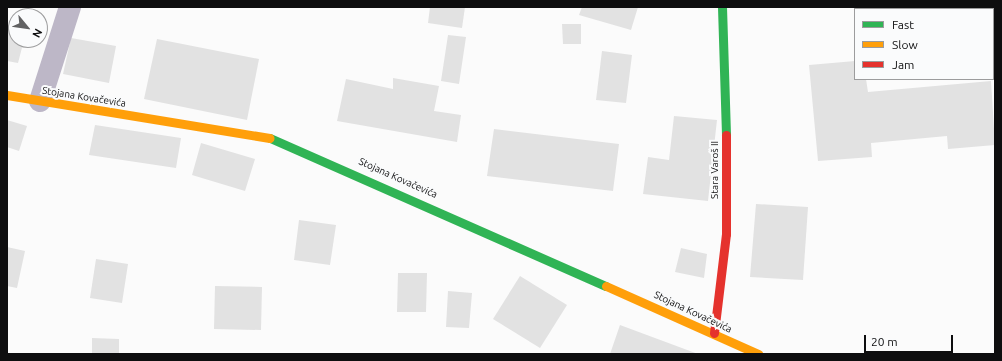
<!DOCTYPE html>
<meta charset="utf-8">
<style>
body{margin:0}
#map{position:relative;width:1002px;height:361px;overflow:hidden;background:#fbfbfb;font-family:Ubuntu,sans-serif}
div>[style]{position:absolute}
.building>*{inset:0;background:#e2e2e2}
.street>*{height:22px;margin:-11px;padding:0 11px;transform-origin:11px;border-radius:11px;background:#bdb7c7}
.fast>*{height:9px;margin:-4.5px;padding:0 4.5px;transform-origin:4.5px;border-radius:4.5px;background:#30b455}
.slow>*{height:9px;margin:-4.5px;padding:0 4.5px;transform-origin:4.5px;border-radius:4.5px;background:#ff9f0a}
.jam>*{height:9px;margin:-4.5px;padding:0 4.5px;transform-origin:4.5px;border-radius:4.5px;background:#e5322d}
span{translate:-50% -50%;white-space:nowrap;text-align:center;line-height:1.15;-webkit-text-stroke:4px #fafbfc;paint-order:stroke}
.street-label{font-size:10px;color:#0e0e0f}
.frame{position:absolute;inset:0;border:8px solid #0e0e0f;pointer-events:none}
.legend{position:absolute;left:854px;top:8px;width:140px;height:72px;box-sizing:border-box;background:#fafbfc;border:1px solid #9c9c9d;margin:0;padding:5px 7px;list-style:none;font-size:12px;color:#0e0e0f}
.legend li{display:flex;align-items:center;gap:8px;height:20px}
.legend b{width:20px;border:1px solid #9c9c9d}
.north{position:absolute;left:8px;top:8px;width:40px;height:40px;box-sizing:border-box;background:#fafbfc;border:1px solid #9c9c9d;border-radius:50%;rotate:119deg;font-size:11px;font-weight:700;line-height:16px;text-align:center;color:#0e0e0f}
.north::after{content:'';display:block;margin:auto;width:14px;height:18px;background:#616162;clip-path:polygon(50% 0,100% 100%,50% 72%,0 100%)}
.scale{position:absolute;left:864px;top:335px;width:89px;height:18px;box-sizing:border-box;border:2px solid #0e0e0f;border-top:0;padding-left:5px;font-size:12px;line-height:14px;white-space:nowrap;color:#0e0e0f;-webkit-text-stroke:3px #fafbfc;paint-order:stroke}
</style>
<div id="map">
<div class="building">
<i style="clip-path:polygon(430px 7px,465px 7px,462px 28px,428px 23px)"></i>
<i style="clip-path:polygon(582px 7px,638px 7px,631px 30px,579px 15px)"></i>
<i style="clip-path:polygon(944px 7px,993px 7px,993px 9px,944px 9px)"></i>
<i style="clip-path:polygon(562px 24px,581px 24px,581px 44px,563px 44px)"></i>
<i style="clip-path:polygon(7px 28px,16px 30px,16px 40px,24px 40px,18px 63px,7px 61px)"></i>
<i style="clip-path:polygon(448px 35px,466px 37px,459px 84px,441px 81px)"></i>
<i style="clip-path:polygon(71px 38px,116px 46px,109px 83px,63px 74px)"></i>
<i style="clip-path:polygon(157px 39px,259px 59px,247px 120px,144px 99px)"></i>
<i style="clip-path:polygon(602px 51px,632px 55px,626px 103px,596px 100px)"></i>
<i style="clip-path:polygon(855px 61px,855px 79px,866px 79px,868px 92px,991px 81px,995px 145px,948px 149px,947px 136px,871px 143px,872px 157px,818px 161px,809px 65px)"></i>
<i style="clip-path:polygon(393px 78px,439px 86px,434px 111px,461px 115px,457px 142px,337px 121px,346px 79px,393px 89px)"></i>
<i style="clip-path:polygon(674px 116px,717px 120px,708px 201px,643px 194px,648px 157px,669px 160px)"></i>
<i style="clip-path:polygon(7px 120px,27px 126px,19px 151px,7px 147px)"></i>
<i style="clip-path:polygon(95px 125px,181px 138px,176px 168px,89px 155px)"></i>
<i style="clip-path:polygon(494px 129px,619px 144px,613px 191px,487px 176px)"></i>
<i style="clip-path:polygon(201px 143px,255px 159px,245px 191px,192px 175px)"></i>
<i style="clip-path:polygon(756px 204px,808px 207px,803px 280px,750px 277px)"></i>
<i style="clip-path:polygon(299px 220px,336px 225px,330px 265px,294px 260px)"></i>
<i style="clip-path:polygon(7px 247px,25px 251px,17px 288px,7px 286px)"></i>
<i style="clip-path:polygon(681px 248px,707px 254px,704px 278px,675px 272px)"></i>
<i style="clip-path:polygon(96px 259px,128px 264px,122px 303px,90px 298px)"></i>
<i style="clip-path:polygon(398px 273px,427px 273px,426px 312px,397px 312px)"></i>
<i style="clip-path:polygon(520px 276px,567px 305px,540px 348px,493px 319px)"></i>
<i style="clip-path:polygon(215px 286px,262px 287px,261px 330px,214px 329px)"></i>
<i style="clip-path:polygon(448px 291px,472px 293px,469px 328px,446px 327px)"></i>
<i style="clip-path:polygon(620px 325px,698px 354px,610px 354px)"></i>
<i style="clip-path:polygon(92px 338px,119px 339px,119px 354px,54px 354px,92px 353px)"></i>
</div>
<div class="street">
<i style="left:40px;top:101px;width:99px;rotate:-72.3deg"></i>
</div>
<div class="fast">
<i style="left:722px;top:7px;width:128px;rotate:88.2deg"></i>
<i style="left:270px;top:138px;width:367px;rotate:23.8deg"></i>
</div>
<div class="slow">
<i style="left:7px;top:95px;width:266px;rotate:9.3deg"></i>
<i style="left:606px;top:286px;width:167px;rotate:24.1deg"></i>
</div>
<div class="jam">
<i style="left:714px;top:333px;width:100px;rotate:-83.1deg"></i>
<i style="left:726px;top:234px;width:99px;rotate:-90deg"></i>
</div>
<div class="street-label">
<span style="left:84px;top:97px;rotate:9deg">Stojana Kovačevića</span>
<span style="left:715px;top:170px;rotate:-90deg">Stara Varoš II</span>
<span style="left:398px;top:178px;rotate:24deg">Stojana Kovačevića</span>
<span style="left:693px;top:312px;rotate:25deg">Stojana Kovačevića</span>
</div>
<div class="frame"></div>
<ul class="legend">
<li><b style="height:5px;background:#30b455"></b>Fast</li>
<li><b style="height:5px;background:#ff9f0a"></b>Slow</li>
<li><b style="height:5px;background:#e5322d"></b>Jam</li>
</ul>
<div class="north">N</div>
<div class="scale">20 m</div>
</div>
